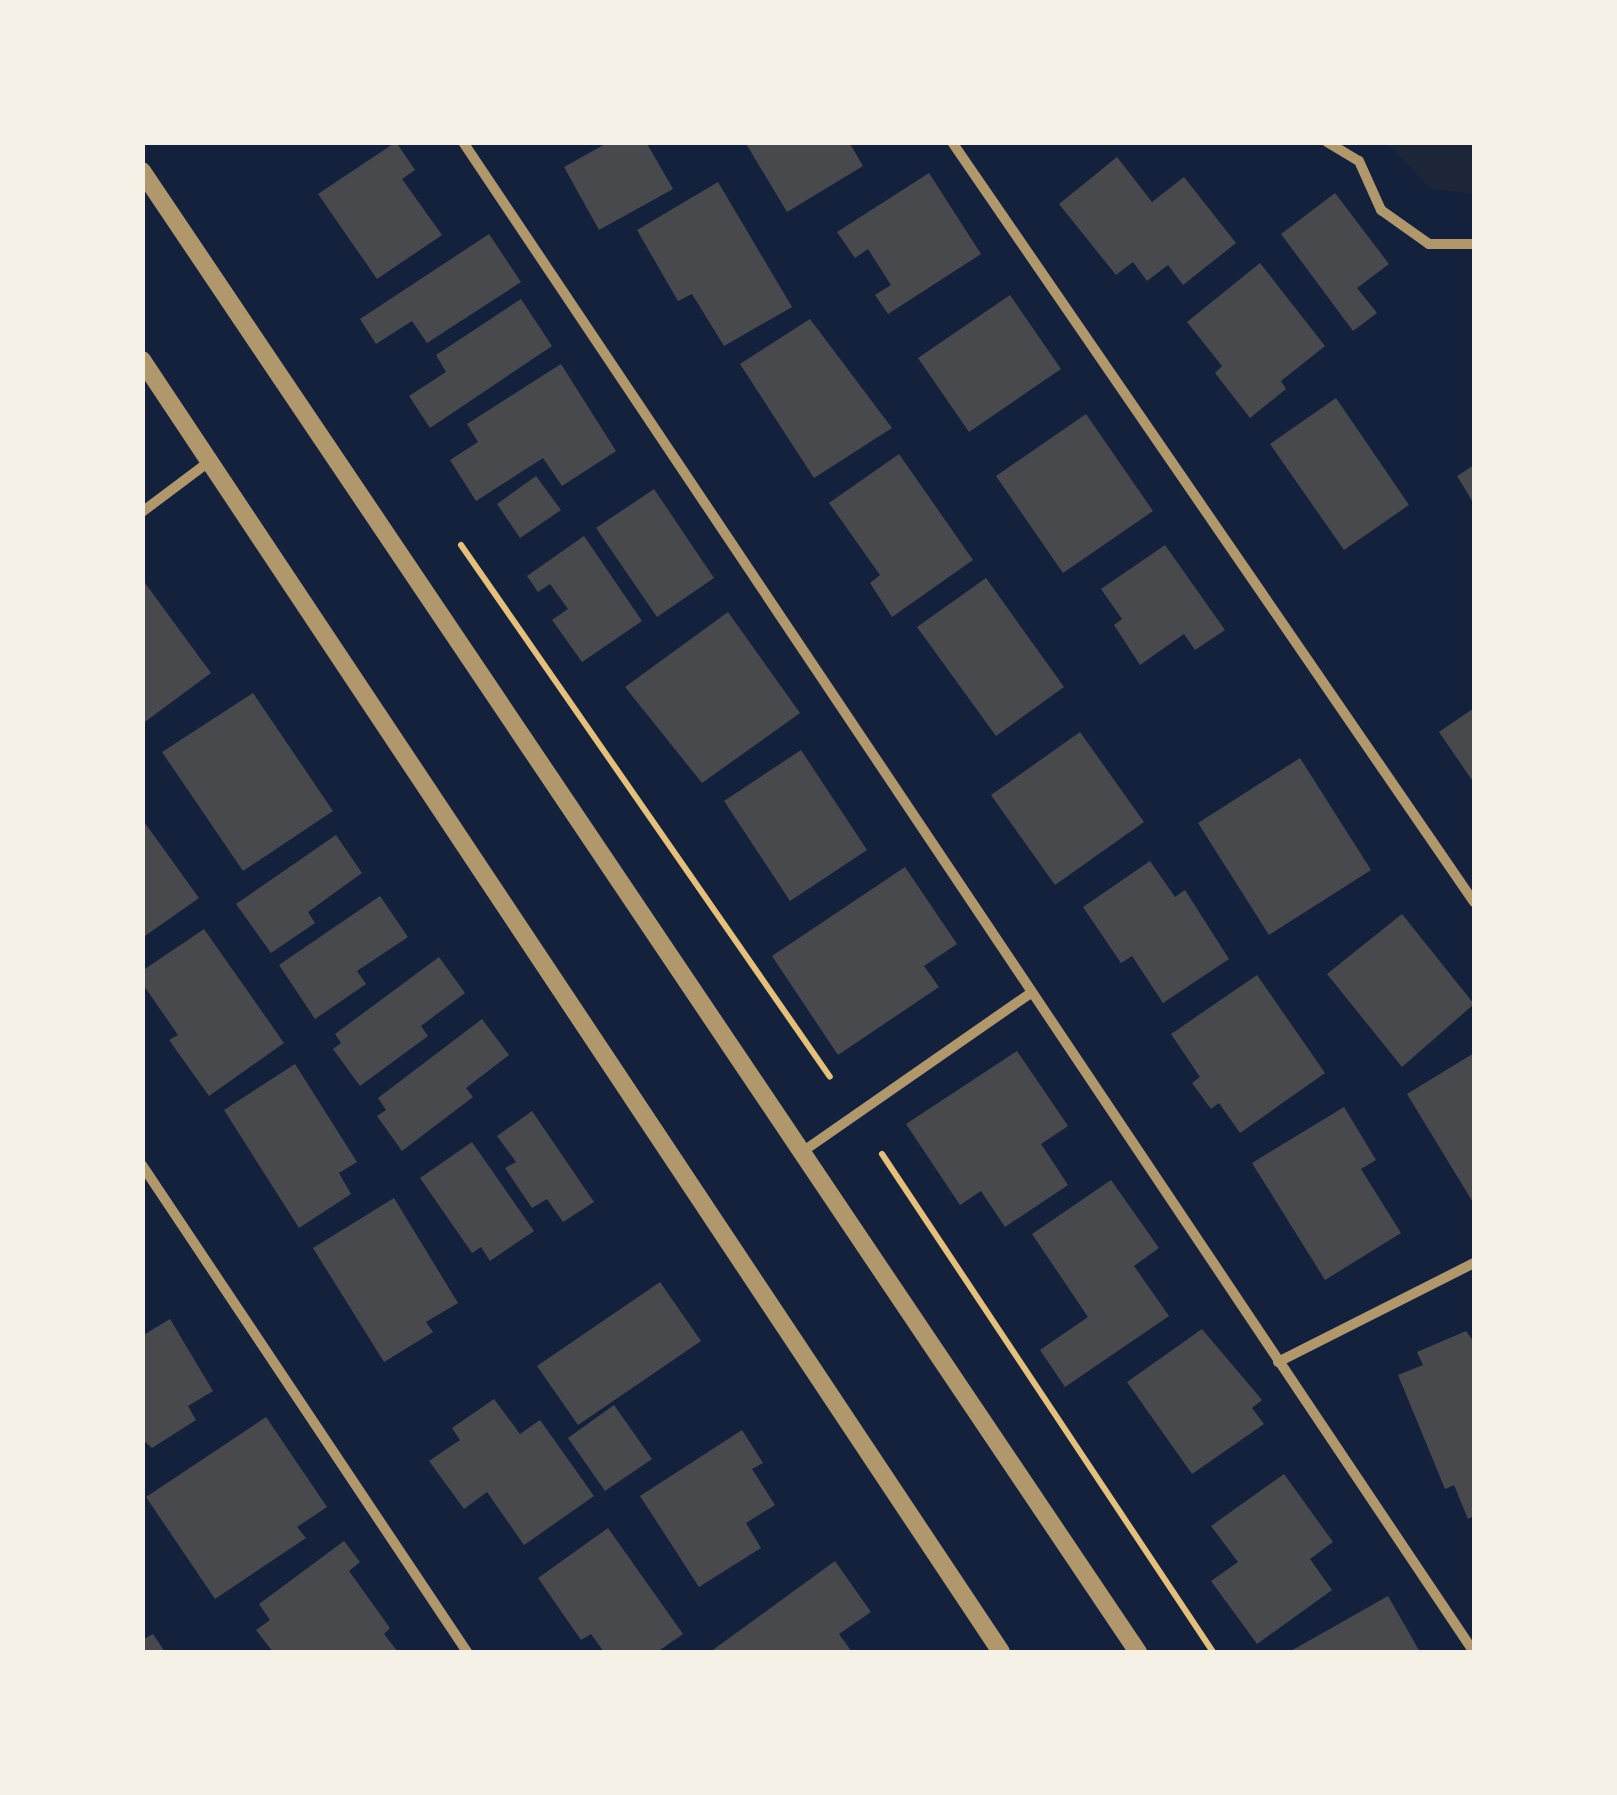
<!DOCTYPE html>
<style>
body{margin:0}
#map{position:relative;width:1617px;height:1795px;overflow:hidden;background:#14213d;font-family:Karla,sans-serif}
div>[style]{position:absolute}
.green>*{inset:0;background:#1d2539}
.building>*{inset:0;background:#48494c}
.path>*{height:6px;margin:-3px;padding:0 3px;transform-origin:3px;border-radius:3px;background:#e5c07b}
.minor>*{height:10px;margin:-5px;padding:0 5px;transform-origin:5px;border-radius:5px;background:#b1986c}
.tertiary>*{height:18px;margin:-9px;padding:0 9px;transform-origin:9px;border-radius:9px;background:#b1986c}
span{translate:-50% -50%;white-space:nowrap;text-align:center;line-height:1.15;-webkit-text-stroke:8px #f6f1e7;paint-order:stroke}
.frame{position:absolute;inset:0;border:145px solid #f6f1e7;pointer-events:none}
</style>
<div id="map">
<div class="green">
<i style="clip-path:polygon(1387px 143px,1474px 143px,1474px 194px,1430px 189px)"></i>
</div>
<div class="building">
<i style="clip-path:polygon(396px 142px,415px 170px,402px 179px,442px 235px,377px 279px,318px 194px)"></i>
<i style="clip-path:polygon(609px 142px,646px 142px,673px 189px,599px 230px,564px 167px)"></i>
<i style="clip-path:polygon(745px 142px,849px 142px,863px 166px,787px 212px)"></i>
<i style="clip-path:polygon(1117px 157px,1152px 202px,1184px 177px,1236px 243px,1183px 285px,1168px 265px,1147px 281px,1133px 262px,1116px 275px,1059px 204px)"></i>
<i style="clip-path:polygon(929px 173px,981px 254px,888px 314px,875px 295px,891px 285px,868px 249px,855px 258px,837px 232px)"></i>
<i style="clip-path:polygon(718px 182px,792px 307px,724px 346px,692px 294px,678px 301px,637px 230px)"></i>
<i style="clip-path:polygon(1335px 193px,1389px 264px,1357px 288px,1377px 313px,1353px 331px,1281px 234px)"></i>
<i style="clip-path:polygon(489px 234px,521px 282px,427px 343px,412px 321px,376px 344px,360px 319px)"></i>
<i style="clip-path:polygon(1260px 263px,1325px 346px,1281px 381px,1286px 389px,1250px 418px,1215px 373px,1222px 366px,1187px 322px)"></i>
<i style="clip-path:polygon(1010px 295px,1061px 369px,969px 432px,918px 358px)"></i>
<i style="clip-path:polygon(521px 299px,552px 346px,430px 428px,409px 396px,446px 372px,436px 355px)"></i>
<i style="clip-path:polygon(810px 319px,892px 428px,814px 478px,740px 364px)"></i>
<i style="clip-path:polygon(561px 364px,616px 451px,562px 486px,543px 458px,476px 501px,450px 460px,478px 442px,467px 424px)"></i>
<i style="clip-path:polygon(1336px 398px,1409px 505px,1344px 550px,1270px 444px)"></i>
<i style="clip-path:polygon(1086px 414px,1153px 511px,1063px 573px,996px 476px)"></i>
<i style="clip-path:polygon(899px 454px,973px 560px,892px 617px,870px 583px,880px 575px,829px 503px)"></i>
<i style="clip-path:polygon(1474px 465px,1474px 504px,1457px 476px)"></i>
<i style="clip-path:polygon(536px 476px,561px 510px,520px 538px,497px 504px)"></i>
<i style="clip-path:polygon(654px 489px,714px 578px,657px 617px,596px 528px)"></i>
<i style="clip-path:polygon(584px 536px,642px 621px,582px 662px,552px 620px,568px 609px,550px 584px,538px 592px,527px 576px)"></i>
<i style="clip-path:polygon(1165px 545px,1225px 630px,1195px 650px,1184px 634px,1140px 665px,1114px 625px,1122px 619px,1101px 589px)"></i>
<i style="clip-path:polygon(986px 578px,1064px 687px,996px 736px,917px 627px)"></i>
<i style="clip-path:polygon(142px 579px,211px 673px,142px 724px)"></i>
<i style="clip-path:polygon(728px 612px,800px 713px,702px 783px,625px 687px)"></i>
<i style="clip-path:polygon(253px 693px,333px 811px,243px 871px,162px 752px)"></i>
<i style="clip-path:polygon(1474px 708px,1474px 783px,1439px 732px)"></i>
<i style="clip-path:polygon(1080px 732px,1144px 822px,1055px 885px,991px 795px)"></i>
<i style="clip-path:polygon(801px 750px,867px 850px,790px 901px,724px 801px)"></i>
<i style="clip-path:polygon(1300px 758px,1371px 870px,1269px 935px,1198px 823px)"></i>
<i style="clip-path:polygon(142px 819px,199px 898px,142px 938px)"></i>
<i style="clip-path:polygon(336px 835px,362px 873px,308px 912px,315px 923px,271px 953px,236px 904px)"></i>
<i style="clip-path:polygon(1150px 861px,1175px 897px,1185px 890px,1229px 959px,1163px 1003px,1132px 956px,1121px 963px,1083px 907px)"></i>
<i style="clip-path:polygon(905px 867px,957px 944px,924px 966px,939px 987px,838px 1055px,772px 956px)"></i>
<i style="clip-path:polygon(380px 896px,408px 937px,357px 971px,366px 984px,315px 1019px,279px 965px)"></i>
<i style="clip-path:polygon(1402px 914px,1474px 1004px,1402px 1067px,1327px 974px)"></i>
<i style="clip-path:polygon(204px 929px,284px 1043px,209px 1096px,169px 1040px,178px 1035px,142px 983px,142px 971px)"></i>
<i style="clip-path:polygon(439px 957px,465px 993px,421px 1026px,428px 1036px,360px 1086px,333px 1049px,341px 1043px,335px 1034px)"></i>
<i style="clip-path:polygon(1257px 975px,1325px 1073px,1240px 1133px,1219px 1103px,1211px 1109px,1192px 1083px,1200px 1077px,1171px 1034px)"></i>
<i style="clip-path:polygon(482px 1019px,509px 1055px,466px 1088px,473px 1097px,402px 1151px,377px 1116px,386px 1110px,378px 1098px)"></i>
<i style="clip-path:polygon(1017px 1051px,1068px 1126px,1041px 1144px,1068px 1185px,1005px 1227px,981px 1191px,960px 1205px,906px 1124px)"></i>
<i style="clip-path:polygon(1474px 1053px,1474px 1204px,1407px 1094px)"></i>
<i style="clip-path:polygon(295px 1064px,357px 1162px,339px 1173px,351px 1194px,299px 1228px,224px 1110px)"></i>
<i style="clip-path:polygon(1344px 1107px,1376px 1160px,1361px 1169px,1401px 1233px,1325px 1280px,1252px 1163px)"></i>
<i style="clip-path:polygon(532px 1111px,594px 1202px,563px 1222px,547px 1199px,532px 1208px,505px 1168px,516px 1162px,497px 1136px)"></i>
<i style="clip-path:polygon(472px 1142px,534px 1231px,490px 1261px,481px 1247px,472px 1253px,420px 1178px)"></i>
<i style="clip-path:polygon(1111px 1180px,1159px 1248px,1134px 1266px,1169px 1316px,1065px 1387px,1040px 1350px,1088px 1317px,1032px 1234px)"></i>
<i style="clip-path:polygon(394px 1198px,458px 1303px,426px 1322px,433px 1332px,384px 1362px,313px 1248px)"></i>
<i style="clip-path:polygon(660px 1282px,701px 1341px,578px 1425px,537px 1366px)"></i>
<i style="clip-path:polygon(170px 1319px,213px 1391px,188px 1406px,196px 1420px,152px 1448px,142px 1439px,142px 1336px)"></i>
<i style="clip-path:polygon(1202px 1329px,1262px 1400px,1252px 1408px,1264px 1424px,1192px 1474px,1127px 1382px)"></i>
<i style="clip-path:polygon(1466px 1331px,1474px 1342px,1474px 1516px,1468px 1519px,1454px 1485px,1445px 1489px,1398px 1375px,1423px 1365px,1417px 1352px)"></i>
<i style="clip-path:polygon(494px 1399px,520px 1434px,540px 1420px,594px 1496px,524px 1545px,487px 1492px,464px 1509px,429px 1461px,460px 1440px,452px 1428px)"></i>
<i style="clip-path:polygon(614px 1405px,652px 1459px,605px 1491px,568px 1438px)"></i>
<i style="clip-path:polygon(266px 1417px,327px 1507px,297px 1527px,306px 1538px,215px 1599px,146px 1497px)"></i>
<i style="clip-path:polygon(742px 1430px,763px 1463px,752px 1469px,775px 1505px,746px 1523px,761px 1548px,699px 1587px,640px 1496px)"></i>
<i style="clip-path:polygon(1284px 1474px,1333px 1542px,1310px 1559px,1332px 1590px,1257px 1644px,1211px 1581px,1238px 1562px,1211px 1526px)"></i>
<i style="clip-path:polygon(608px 1528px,683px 1634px,657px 1652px,604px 1652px,591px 1634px,581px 1640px,538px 1578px)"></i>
<i style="clip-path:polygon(344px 1541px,360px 1562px,349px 1571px,390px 1628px,384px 1634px,398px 1652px,273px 1652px,256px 1630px,270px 1620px,259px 1604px)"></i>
<i style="clip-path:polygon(835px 1561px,871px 1612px,839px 1634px,852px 1652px,710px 1652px)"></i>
<i style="clip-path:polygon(1388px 1596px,1420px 1652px,1289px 1652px)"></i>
<i style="clip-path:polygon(153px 1634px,165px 1652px,142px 1652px,142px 1640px)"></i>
</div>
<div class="path">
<i style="left:461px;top:545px;width:647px;rotate:55.25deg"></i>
<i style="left:882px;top:1154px;width:598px;rotate:56.39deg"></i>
</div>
<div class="minor">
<i style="left:463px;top:142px;width:1817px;rotate:56.2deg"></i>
<i style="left:952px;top:142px;width:922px;rotate:55.52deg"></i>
<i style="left:1327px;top:142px;width:37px;rotate:31deg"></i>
<i style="left:1359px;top:161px;width:54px;rotate:65.8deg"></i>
<i style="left:1381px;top:210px;width:59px;rotate:35.3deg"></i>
<i style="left:1429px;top:244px;width:45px"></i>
<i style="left:142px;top:512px;width:85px;rotate:-36.9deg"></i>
<i style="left:802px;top:1152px;width:279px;rotate:-34.8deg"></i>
<i style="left:142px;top:1165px;width:585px;rotate:56.28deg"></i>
<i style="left:1278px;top:1362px;width:220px;rotate:-26.8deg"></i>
</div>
<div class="tertiary">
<i style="left:142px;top:171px;width:1785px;rotate:56.08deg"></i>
<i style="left:142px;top:360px;width:1551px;rotate:56.38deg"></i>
</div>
<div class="frame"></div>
</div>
